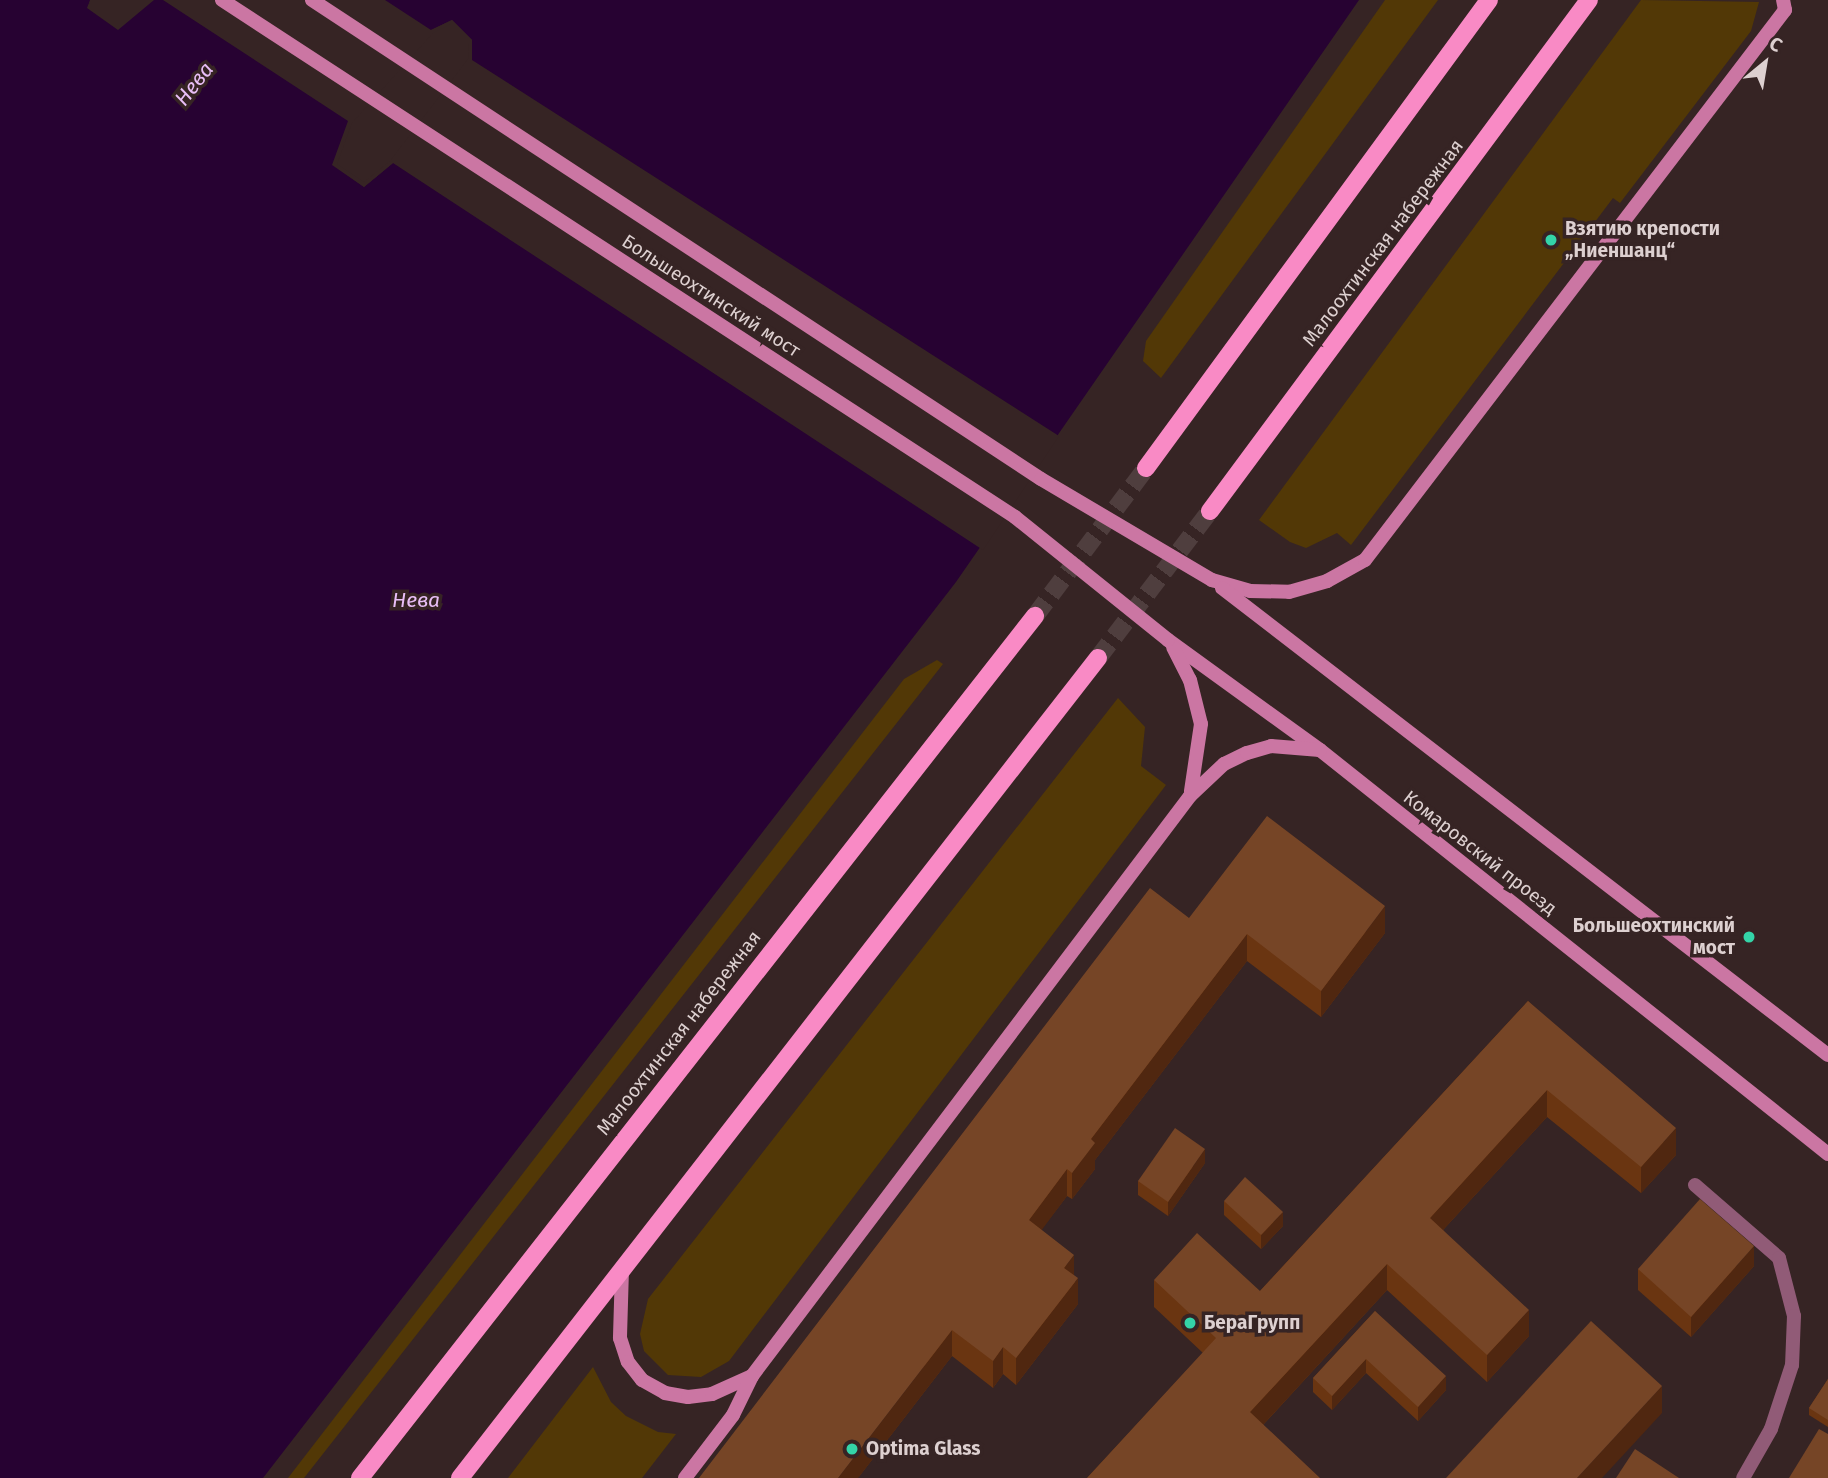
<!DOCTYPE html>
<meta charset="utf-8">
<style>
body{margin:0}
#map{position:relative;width:1828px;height:1478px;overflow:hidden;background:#362424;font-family:"Fira Sans",sans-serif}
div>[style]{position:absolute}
.green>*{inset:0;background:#523806}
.water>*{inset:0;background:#270232}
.pier>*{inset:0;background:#362424}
.primary-tunnel>*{height:18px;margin-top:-9px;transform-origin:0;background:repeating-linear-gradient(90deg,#4f3e3e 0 18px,transparent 0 27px)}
.lane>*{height:14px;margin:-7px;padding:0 7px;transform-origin:7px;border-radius:7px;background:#915b77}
.secondary>*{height:14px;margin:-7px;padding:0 7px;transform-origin:7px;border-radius:7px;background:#cb76a3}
.primary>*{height:18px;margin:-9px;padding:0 9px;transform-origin:9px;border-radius:9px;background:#f98ac5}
.secondary-bridge>*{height:14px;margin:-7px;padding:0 7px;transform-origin:7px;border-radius:7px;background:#cb76a3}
.wall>*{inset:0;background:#6a3511}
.shaded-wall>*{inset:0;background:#502710}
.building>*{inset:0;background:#764526}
.dots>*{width:19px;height:19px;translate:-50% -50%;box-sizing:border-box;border:4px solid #362424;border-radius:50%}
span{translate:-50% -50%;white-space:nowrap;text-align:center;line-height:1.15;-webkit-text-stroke:7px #362424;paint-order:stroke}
.poi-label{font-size:19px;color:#ddd0d0;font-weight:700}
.left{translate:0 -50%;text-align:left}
.right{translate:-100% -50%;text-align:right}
.street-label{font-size:19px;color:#ddd0d0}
.water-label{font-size:21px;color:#e8bef6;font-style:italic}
.north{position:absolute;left:1730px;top:28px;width:70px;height:70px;-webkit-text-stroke:5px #362424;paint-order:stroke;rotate:30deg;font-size:19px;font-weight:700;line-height:28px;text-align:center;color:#ddd0d0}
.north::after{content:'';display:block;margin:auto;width:24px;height:32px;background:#ddd0d0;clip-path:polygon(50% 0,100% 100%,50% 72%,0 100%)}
</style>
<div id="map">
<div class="green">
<i style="clip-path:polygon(1385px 0,1438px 0,1161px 378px,1143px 361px,1146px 341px)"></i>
<i style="clip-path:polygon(1641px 0,1759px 2px,1751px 31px,1620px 203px,1613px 198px,1351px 545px,1337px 533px,1306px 548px,1290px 542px,1259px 520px)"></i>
<i style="clip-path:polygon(937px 660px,943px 664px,304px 1478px,288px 1478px,904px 679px)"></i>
<i style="clip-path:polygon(1118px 698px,1145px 727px,1141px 766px,1166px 785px,729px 1361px,701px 1377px,668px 1375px,644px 1351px,640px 1334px,648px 1299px)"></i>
<i style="clip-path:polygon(593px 1367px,611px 1402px,626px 1416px,658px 1432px,676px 1434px,642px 1478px,508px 1478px)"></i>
</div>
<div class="water">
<i style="clip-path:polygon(evenodd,0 0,90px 0,87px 8px,118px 30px,154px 0,1359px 0,956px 582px,263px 1478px,0 1478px,0 0,452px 20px,472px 40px,472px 60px,393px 163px,364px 187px,333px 165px,349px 122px,431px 30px,452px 20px)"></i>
</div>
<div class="pier">
<i style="clip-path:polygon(evenodd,163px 0,385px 0,431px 30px,452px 20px,472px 40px,472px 60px,1059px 436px,983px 550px,393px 163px,364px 187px,332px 165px,348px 121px,163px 0,451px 24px,469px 42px,468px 59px,390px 161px,364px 182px,337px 164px,352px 123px,433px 33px,451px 24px)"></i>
</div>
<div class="primary-tunnel">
<i style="left:1035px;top:616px;width:185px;rotate:-53.1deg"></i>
<i style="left:1098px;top:658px;width:185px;rotate:-52.7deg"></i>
</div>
<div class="lane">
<i style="left:1695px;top:1185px;width:111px;rotate:41deg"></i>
<i style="left:1779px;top:1258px;width:60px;rotate:75.5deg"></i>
<i style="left:1794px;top:1316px;width:49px;rotate:92.3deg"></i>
<i style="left:1792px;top:1365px;width:67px;rotate:108.2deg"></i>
<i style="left:1771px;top:1429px;width:56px;rotate:119.7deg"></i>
</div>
<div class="secondary">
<i style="left:222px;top:0;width:947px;rotate:33.1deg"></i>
<i style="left:312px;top:0;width:872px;rotate:33.31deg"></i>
<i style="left:1212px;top:580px;width:40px;rotate:16deg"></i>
<i style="left:1250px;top:591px;width:39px;rotate:1deg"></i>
<i style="left:1289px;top:592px;width:40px;rotate:-16deg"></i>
<i style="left:1327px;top:581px;width:43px;rotate:-28.9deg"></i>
<i style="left:1365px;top:560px;width:692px;rotate:-52.63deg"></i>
<i style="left:1785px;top:10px;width:10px;rotate:-101deg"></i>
<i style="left:1222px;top:588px;width:765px;rotate:37.62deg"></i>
<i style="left:1168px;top:640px;width:188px;rotate:35.9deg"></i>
<i style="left:1320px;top:750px;width:649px;rotate:38.49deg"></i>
<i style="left:1173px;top:647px;width:37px;rotate:63deg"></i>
<i style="left:1190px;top:680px;width:45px;rotate:76deg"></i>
<i style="left:1201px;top:724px;width:68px;rotate:98.5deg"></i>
<i style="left:622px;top:1269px;width:69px;rotate:91.7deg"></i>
<i style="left:620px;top:1338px;width:25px;rotate:72deg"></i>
<i style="left:628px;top:1362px;width:23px;rotate:52deg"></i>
<i style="left:642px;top:1380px;width:26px;rotate:29deg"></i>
<i style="left:665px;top:1393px;width:23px;rotate:10deg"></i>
<i style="left:688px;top:1397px;width:24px;rotate:-7deg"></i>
<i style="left:712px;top:1394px;width:44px;rotate:-24.2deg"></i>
<i style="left:752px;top:1376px;width:727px;rotate:-52.94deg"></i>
<i style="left:1190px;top:796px;width:47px;rotate:-43.3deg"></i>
<i style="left:1224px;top:764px;width:25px;rotate:-26deg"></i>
<i style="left:1247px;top:753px;width:25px;rotate:-16deg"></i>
<i style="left:1271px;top:746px;width:49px;rotate:4.7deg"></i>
<i style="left:685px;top:1478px;width:79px;rotate:-52.7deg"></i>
<i style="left:733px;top:1415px;width:43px;rotate:-64deg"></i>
</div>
<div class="primary">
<i style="left:1146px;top:468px;width:580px;rotate:-53.76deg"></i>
<i style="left:1210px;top:511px;width:636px;rotate:-53.44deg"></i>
<i style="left:360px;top:1478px;width:1095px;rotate:-51.94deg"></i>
<i style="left:460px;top:1478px;width:1039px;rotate:-52.12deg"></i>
</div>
<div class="secondary-bridge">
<i style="left:1041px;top:479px;width:199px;rotate:30.6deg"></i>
<i style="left:1015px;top:517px;width:196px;rotate:38.8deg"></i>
</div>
<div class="wall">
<i style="clip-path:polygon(1189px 918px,1385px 933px,1321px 1017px,1247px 961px,1095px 1160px,1095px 1169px,1072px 1199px,1067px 1196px,1041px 1230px,1074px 1275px,1078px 1304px,1016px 1385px,1003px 1374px,993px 1388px,952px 1356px,858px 1478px)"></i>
<i style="clip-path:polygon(1528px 1001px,1676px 1155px,1641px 1193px,1547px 1117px,1443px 1230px,1529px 1336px,1487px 1382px,1387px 1290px,1263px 1425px,1087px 1478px,1203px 1353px,1154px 1307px,1154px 1280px,1260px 1291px)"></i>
<i style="clip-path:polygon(1205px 1163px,1168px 1216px,1138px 1195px,1138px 1181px)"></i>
<i style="clip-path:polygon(1224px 1201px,1283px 1226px,1261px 1249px,1224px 1215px)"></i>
<i style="clip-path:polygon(1754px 1266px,1691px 1337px,1638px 1290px,1638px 1269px)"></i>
<i style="clip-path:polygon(1375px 1311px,1446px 1390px,1418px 1421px,1366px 1373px,1332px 1410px,1313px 1392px,1313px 1378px)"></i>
<i style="clip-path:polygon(1828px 1379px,1828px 1427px,1809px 1415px,1809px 1408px)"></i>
</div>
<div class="shaded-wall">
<i style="clip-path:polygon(1385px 906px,1385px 933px,1321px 1017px,1321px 991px)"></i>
<i style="clip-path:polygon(1247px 934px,1247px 961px,1095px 1160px,1095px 1169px,1072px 1199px,1072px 1173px,1091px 1139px)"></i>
<i style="clip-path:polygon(1547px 1090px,1547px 1117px,1430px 1244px,1430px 1218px)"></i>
<i style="clip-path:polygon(1676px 1128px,1676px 1155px,1641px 1193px,1641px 1167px)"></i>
<i style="clip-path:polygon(1205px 1149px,1205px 1163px,1168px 1216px,1168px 1202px)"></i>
<i style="clip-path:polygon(1067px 1169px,1067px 1196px,1029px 1247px,1029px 1220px)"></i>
<i style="clip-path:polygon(1283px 1212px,1283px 1226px,1261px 1249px,1261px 1235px)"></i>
<i style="clip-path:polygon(1754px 1246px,1754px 1266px,1691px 1337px,1691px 1317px)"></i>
<i style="clip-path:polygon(1074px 1255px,1074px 1281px,1064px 1268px)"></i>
<i style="clip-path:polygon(1387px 1264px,1387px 1290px,1250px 1439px,1250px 1412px)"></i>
<i style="clip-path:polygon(1078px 1278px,1078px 1304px,1016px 1385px,1016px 1358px)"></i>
<i style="clip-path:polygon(1529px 1310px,1529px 1336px,1487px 1382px,1487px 1355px)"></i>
<i style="clip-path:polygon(952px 1330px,952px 1356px,858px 1478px,838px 1478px)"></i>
<i style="clip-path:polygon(1003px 1347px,1003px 1374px,993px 1388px,993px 1361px)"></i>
<i style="clip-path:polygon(1366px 1359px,1366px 1373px,1332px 1410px,1332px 1396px)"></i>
<i style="clip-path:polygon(1446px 1376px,1446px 1390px,1418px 1421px,1418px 1407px)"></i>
<i style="clip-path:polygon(1662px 1386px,1662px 1413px,1602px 1478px,1577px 1478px)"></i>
</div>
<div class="building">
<i style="clip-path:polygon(1267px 816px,1385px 906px,1321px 991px,1247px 934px,1091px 1139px,1095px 1143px,1072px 1173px,1067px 1169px,1029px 1220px,1074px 1255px,1064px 1268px,1078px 1278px,1016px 1358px,1003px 1347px,993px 1361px,952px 1330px,838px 1478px,699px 1478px,1150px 888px,1189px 918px)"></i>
<i style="clip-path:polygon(1528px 1001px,1676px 1128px,1641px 1167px,1547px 1090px,1430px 1218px,1529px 1310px,1487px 1355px,1387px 1264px,1250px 1412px,1320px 1478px,1087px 1478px,1216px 1338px,1154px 1280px,1197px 1233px,1260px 1291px)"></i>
<i style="clip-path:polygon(1175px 1128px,1205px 1149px,1168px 1202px,1138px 1181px)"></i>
<i style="clip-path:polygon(1245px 1177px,1283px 1212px,1261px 1235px,1224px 1201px)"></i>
<i style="clip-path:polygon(1700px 1199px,1754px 1246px,1691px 1317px,1638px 1269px)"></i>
<i style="clip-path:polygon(1375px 1311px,1446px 1376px,1418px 1407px,1366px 1359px,1332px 1396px,1313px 1378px)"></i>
<i style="clip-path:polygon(1591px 1321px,1662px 1386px,1577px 1478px,1446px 1478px)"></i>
<i style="clip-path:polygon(1828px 1379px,1828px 1420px,1809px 1408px)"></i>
<i style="clip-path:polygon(1819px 1429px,1828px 1434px,1828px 1478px,1789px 1478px)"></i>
<i style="clip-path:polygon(1635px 1449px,1679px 1478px,1616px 1478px)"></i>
</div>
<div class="dots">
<i style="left:1551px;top:240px;background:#34d4a8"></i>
<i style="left:1749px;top:937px;background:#34d4a8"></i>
<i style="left:1190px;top:1323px;background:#34d4a8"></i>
<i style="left:852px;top:1449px;background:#34d4a8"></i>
</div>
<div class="poi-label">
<span class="left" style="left:1565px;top:240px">Взятию крепости<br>„Ниеншанц“</span>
<span class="right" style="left:1735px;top:937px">Большеохтинский<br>мост</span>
<span class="left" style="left:1204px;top:1323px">БераГрупп</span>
<span class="left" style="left:866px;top:1449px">Optima Glass</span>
</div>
<div class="street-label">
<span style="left:1383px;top:243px;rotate:-53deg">Малоохтинская набережная</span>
<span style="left:711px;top:296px;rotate:33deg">Большеохтинский мост</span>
<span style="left:1480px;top:853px;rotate:38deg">Комаровский проезд</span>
<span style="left:679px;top:1033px;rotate:-52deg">Малоохтинская набережная</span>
</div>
<div class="water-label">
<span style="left:194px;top:84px;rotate:-52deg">Нева</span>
<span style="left:416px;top:600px">Нева</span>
</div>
<div class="north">С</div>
</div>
